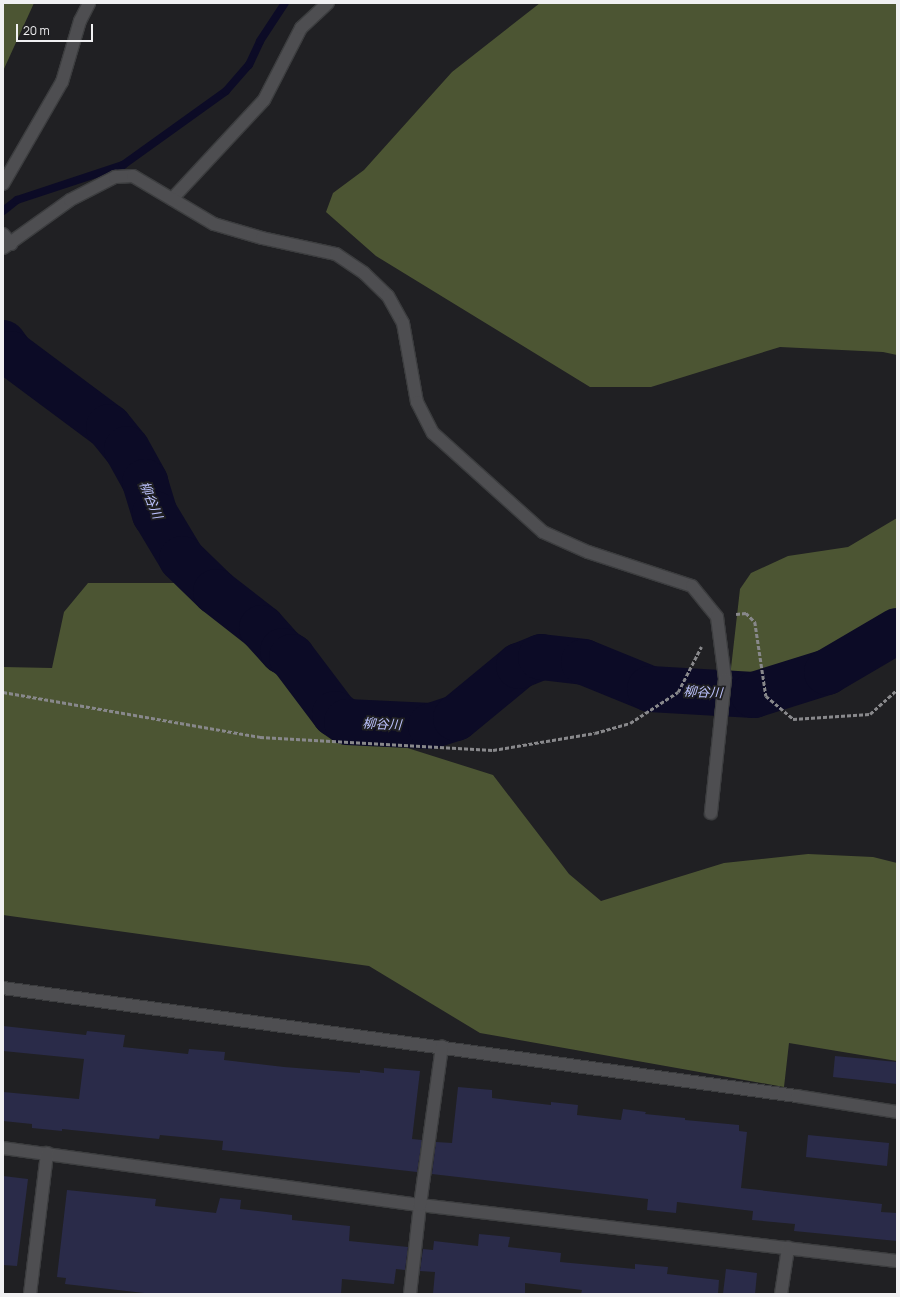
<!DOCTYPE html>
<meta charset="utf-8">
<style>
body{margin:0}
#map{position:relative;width:900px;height:1297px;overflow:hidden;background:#202023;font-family:Manrope,"Noto Sans JP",sans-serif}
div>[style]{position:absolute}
.forest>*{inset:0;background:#4c5533}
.stream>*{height:8px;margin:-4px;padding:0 4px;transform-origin:4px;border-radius:4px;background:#0c0b26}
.river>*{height:46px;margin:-23px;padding:0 23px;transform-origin:23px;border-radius:23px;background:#0c0b26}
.building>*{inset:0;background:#2a2b49}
.path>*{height:2.5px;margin-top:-1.25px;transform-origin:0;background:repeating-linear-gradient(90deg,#88888b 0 4px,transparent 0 6px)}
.roads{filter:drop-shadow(1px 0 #3c3d3f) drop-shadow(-1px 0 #3c3d3f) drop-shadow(0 1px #3c3d3f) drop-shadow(0 -1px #3c3d3f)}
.street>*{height:12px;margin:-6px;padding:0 6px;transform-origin:6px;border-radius:6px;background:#4e4e51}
span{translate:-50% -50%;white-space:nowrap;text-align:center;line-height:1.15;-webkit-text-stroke:3.5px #202023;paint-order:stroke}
.water-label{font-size:13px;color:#bdc3ff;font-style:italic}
.frame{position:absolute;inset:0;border:4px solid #f0f0f2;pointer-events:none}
.scale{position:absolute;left:16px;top:24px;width:77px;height:18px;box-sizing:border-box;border:2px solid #f0f0f2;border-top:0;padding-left:5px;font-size:12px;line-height:14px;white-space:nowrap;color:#f0f0f2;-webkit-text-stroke:3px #202023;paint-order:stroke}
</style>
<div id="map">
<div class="forest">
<i style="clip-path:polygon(3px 3px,34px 3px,3px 71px)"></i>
<i style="clip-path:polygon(540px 3px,897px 3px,897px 355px,883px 352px,780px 347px,651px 387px,590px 387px,376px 256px,326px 212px,333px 193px,364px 170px,452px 72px)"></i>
<i style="clip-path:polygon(897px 518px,897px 642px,861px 673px,790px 695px,730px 677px,740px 589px,751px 573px,788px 556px,848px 547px)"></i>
<i style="clip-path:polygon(88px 583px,178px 583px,202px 591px,322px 721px,493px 775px,569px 874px,601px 901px,724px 863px,808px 854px,873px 857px,897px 863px,897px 1061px,789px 1043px,784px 1087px,480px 1033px,369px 966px,3px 915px,3px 667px,52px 668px,64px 612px)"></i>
</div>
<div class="stream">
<i style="left:3px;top:211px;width:18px;rotate:-38deg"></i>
<i style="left:17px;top:200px;width:112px;rotate:-18.3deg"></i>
<i style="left:123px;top:165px;width:127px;rotate:-35.7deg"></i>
<i style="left:226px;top:91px;width:35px;rotate:-49deg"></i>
<i style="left:249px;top:65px;width:26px;rotate:-65deg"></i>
<i style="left:260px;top:41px;width:45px;rotate:-56.7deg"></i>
</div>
<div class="river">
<i style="left:3px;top:343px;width:14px;rotate:54deg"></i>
<i style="left:11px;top:354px;width:122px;rotate:36.7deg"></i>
<i style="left:109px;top:427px;width:28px;rotate:51deg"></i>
<i style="left:127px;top:449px;width:38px;rotate:61deg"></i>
<i style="left:145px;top:482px;width:34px;rotate:73deg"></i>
<i style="left:155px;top:514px;width:52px;rotate:59deg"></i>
<i style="left:182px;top:559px;width:47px;rotate:44.1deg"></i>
<i style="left:216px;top:592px;width:58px;rotate:38deg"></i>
<i style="left:262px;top:628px;width:31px;rotate:48deg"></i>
<i style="left:283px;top:651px;width:11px;rotate:34deg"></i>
<i style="left:292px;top:657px;width:71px;rotate:53deg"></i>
<i style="left:335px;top:714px;width:14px;rotate:34deg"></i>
<i style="left:347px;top:722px;width:84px;rotate:2.7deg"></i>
<i style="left:431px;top:726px;width:26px;rotate:-18deg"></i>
<i style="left:456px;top:718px;width:82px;rotate:-39.5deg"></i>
<i style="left:519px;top:666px;width:24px;rotate:-22deg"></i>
<i style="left:541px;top:657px;width:43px;rotate:6.6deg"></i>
<i style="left:584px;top:662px;width:71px;rotate:22.2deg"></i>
<i style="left:650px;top:689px;width:104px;rotate:3.3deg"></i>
<i style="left:754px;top:695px;width:77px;rotate:-17.5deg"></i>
<i style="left:827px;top:672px;width:81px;rotate:-30.4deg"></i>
</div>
<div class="building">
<i style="clip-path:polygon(3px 1026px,86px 1035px,87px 1031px,125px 1035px,123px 1047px,188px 1054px,189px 1049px,225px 1052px,224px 1060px,284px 1067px,360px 1073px,360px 1070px,384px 1073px,384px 1068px,420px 1071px,412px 1139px,422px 1140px,417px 1172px,222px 1150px,223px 1141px,160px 1135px,159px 1139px,62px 1129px,62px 1131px,32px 1128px,32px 1124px,3px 1121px,3px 1092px,79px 1099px,84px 1059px,3px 1051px)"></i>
<i style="clip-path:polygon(835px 1056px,897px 1062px,897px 1084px,833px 1077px)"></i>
<i style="clip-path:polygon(458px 1087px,492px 1090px,492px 1098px,551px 1105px,551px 1102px,578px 1105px,577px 1115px,621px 1120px,623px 1109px,646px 1112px,645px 1114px,685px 1118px,685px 1120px,739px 1125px,739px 1131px,747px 1132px,741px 1188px,882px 1204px,881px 1212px,897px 1213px,897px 1241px,794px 1231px,795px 1224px,752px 1220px,753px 1211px,677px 1202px,676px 1213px,647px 1210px,648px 1199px,432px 1174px,436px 1142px,452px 1143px)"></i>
<i style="clip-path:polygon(808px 1135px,889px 1143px,887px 1166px,806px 1157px)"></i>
<i style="clip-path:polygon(3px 1176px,28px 1179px,17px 1266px,3px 1265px)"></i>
<i style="clip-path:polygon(67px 1190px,156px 1199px,155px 1206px,216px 1213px,220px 1198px,241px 1200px,240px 1209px,292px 1215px,292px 1220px,350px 1226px,349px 1241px,408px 1247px,405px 1270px,396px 1269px,394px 1284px,342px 1279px,341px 1294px,153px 1294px,65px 1284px,66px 1278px,57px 1277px)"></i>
<i style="clip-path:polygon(479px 1234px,510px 1237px,508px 1247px,561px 1253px,560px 1262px,635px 1269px,635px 1264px,668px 1267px,667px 1274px,719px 1280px,718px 1294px,581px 1294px,582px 1290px,525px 1283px,525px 1294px,433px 1294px,435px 1272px,420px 1271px,423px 1249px,433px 1250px,434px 1241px,478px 1246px)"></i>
<i style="clip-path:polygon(726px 1269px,757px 1273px,755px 1294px,723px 1294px)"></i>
</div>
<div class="path">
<i style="left:736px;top:614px;width:10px;rotate:-6deg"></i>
<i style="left:746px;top:613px;width:13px;rotate:45deg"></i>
<i style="left:755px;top:622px;width:75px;rotate:81.5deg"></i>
<i style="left:766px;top:696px;width:35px;rotate:40deg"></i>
<i style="left:793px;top:719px;width:77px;rotate:-3.7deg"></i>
<i style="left:870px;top:714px;width:36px;rotate:-42deg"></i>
<i style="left:3px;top:692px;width:261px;rotate:9.9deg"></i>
<i style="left:260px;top:737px;width:233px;rotate:3.2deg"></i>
<i style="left:493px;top:750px;width:103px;rotate:-9.5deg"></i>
<i style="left:595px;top:733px;width:36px;rotate:-16deg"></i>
<i style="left:630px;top:723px;width:57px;rotate:-32.9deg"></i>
<i style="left:678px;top:692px;width:51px;rotate:-62.9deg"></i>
</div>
<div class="roads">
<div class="street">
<i style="left:3px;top:184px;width:118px;rotate:-60deg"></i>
<i style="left:62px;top:82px;width:64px;rotate:-73.6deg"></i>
<i style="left:80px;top:21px;width:20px;rotate:-63deg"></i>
<i style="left:172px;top:199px;width:135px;rotate:-47.1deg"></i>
<i style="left:264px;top:100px;width:81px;rotate:-62.8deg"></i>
<i style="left:301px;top:28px;width:37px;rotate:-43deg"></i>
<i style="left:3px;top:234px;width:13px;rotate:51deg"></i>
<i style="left:3px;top:248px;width:82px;rotate:-35.6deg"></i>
<i style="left:70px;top:200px;width:51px;rotate:-27.1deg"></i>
<i style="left:115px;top:177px;width:18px;rotate:-3deg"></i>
<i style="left:133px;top:176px;width:94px;rotate:30.7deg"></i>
<i style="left:214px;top:224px;width:50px;rotate:16.3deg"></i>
<i style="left:262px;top:238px;width:76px;rotate:12.2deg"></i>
<i style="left:336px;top:254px;width:34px;rotate:34deg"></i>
<i style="left:364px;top:273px;width:33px;rotate:44deg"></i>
<i style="left:388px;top:296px;width:31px;rotate:61deg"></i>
<i style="left:403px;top:323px;width:80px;rotate:80deg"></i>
<i style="left:417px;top:402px;width:35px;rotate:63deg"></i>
<i style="left:433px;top:433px;width:148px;rotate:42deg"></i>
<i style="left:543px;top:532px;width:49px;rotate:24deg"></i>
<i style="left:588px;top:552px;width:109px;rotate:18.1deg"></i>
<i style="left:692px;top:586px;width:40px;rotate:51deg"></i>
<i style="left:717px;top:617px;width:63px;rotate:82.6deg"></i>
<i style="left:725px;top:679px;width:135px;rotate:96deg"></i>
<i style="left:3px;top:988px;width:801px;rotate:7.75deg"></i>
<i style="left:797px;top:1096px;width:101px;rotate:9.1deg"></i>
<i style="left:3px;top:1148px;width:421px;rotate:7.8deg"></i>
<i style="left:420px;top:1205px;width:480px;rotate:6.7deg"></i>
<i style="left:30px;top:1294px;width:142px;rotate:-83.1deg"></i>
<i style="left:410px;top:1294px;width:90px;rotate:-83.6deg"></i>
<i style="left:420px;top:1205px;width:160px;rotate:-82.1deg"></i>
<i style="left:781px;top:1294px;width:47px;rotate:-81.3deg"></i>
</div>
</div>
<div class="water-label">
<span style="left:151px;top:500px;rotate:68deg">柳谷川</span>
<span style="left:703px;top:692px;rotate:3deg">柳谷川</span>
<span style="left:382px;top:724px;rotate:3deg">柳谷川</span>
</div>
<div class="frame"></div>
<div class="scale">20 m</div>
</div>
